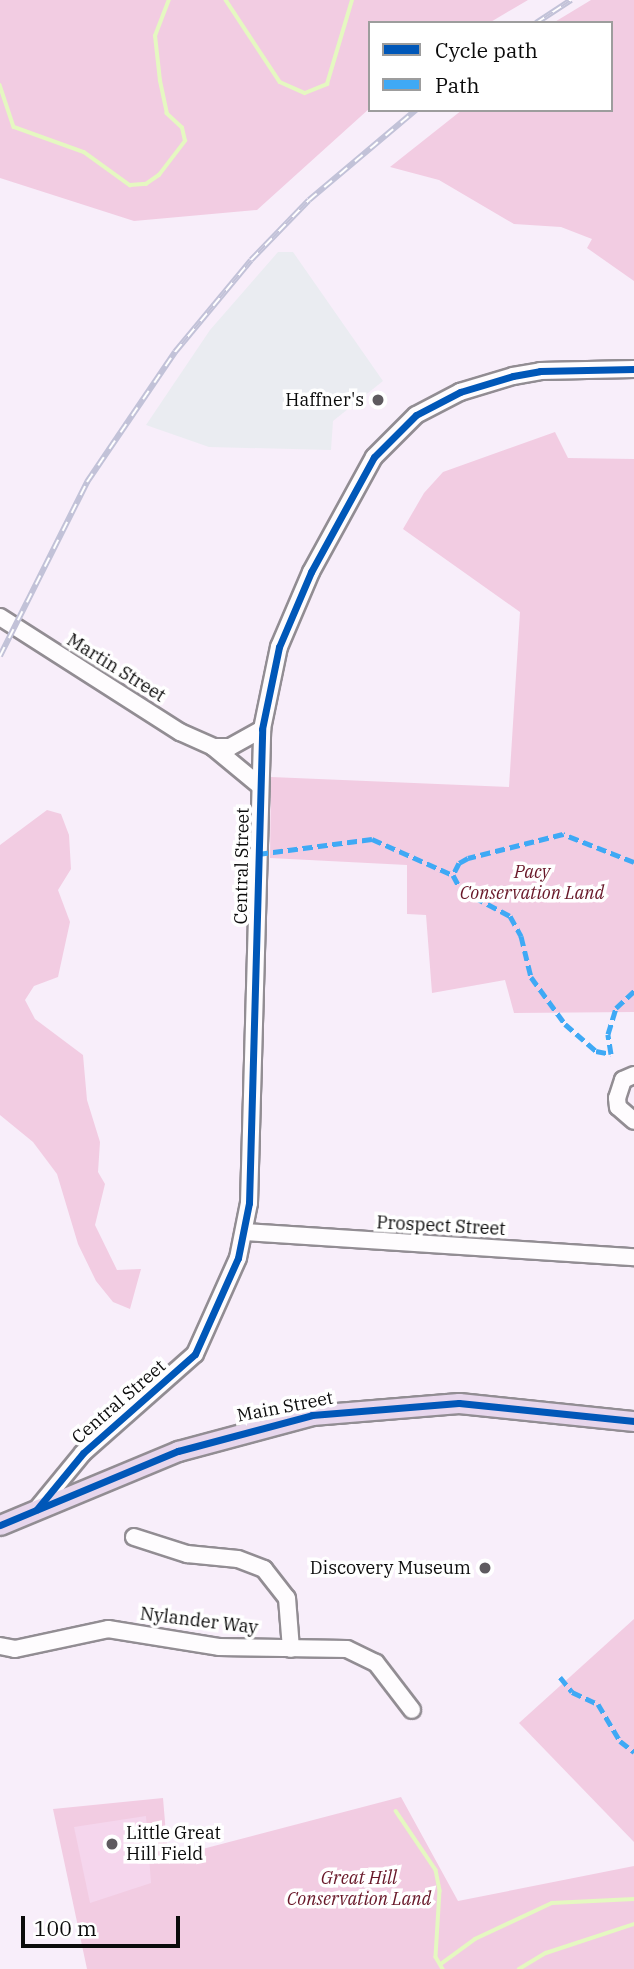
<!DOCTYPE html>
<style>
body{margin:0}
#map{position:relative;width:634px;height:1969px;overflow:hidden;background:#f8eefa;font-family:"IBM Plex Serif",serif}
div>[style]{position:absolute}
.industrial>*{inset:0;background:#eaecf1}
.green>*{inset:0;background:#f2cce2}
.pitch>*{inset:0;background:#f5d6ed}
.stream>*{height:3.5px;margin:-1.75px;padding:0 1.75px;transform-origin:1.75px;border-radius:1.75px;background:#e5f8c1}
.roads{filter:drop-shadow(2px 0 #928d93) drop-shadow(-2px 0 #928d93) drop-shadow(0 2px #928d93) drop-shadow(0 -2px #928d93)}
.minor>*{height:16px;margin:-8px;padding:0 8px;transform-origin:8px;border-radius:8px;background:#fefcfe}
.major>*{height:19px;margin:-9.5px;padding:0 9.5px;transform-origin:9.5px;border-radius:9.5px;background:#e7d6ec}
.rail>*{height:6px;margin-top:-3px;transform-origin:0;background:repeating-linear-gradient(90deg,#fff 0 10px,#c2c2d8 0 20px);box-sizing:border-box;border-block:2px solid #c2c2d8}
.quiet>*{height:5px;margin-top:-2.5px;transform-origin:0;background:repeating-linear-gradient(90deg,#3fa9f5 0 10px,transparent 0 15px)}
.cycleway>*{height:7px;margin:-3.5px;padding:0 3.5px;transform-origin:3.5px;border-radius:3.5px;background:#0057b8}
.dots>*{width:19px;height:19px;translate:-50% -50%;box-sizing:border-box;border:4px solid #fff;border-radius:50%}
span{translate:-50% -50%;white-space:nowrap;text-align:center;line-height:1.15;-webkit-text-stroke:7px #fff;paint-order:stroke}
.poi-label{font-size:18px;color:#0b0b0b}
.right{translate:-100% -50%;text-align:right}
.left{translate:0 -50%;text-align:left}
.street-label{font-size:18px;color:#0b0b0b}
.park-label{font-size:18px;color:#681728;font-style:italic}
.legend{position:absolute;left:368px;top:21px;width:245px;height:91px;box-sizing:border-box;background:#fff;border:2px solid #9d9d9d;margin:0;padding:9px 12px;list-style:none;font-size:21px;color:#0b0b0b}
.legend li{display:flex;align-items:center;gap:14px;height:35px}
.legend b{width:35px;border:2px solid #9d9d9d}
.scale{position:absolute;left:21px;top:1916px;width:159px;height:32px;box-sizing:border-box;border:4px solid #0b0b0b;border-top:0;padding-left:9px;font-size:21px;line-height:24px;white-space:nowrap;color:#0b0b0b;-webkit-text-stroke:5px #fff;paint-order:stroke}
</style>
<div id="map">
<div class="industrial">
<i style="clip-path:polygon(278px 252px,293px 252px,383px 381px,333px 421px,331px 450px,209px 447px,146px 425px,210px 330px)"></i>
</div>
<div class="green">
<i style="clip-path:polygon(0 0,528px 0,489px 23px,370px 23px,370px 108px,257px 210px,134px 221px,0 178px)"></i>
<i style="clip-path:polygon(591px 0,634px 0,634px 281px,587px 248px,592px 239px,561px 227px,514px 224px,439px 180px,390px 167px,462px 110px,611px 110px,611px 23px,553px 23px)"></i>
<i style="clip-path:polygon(555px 432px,568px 458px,634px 459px,634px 1012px,514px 1013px,505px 980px,432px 993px,426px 915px,407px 914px,407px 865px,270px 858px,271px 777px,509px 787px,520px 612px,403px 529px,424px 493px,443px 472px)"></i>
<i style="clip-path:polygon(47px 810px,61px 814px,69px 835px,71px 869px,58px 890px,70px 922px,58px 977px,34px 986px,25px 1000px,35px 1019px,83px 1055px,87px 1100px,100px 1142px,98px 1172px,105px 1184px,95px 1225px,117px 1270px,141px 1269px,130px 1309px,113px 1302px,96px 1281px,78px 1244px,57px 1174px,33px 1142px,0 1115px,0 845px)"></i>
<i style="clip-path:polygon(634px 1619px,634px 1842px,519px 1723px)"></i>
<i style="clip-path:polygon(401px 1797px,458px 1901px,634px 1866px,634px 1969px,87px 1969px,53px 1809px,163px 1798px,168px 1858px)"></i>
</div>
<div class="pitch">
<i style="clip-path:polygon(146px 1816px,151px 1883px,90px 1903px,74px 1827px)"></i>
</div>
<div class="stream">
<i style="left:226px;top:0;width:98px;rotate:56.6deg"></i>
<i style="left:280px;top:82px;width:27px;rotate:24deg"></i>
<i style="left:305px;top:93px;width:24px;rotate:-22deg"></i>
<i style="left:327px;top:84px;width:88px;rotate:-73.4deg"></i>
<i style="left:0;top:85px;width:44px;rotate:71.6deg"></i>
<i style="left:14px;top:127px;width:74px;rotate:19.7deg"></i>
<i style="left:84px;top:152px;width:57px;rotate:35.7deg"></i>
<i style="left:130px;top:185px;width:16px;rotate:-4deg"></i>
<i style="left:146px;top:184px;width:16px;rotate:-35deg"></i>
<i style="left:159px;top:175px;width:43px;rotate:-52.6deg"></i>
<i style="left:185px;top:141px;width:13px;rotate:-103deg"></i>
<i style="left:182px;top:128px;width:21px;rotate:-137deg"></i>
<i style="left:167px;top:114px;width:34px;rotate:-102deg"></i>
<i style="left:160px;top:81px;width:45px;rotate:-96.3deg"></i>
<i style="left:155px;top:36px;width:39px;rotate:-69deg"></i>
<i style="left:396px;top:1811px;width:71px;rotate:55.9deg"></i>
<i style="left:436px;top:1870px;width:21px;rotate:79deg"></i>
<i style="left:440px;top:1891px;width:66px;rotate:93.5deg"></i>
<i style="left:436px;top:1957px;width:14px;rotate:60deg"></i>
<i style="left:441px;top:1964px;width:42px;rotate:-36.3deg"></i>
<i style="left:475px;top:1939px;width:85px;rotate:-25.1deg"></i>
<i style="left:552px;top:1903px;width:82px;rotate:-2.8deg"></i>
<i style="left:519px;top:1969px;width:31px;rotate:-31deg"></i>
<i style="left:546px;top:1953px;width:93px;rotate:-18.2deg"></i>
</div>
<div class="roads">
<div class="minor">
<i style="left:0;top:617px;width:214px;rotate:32.6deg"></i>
<i style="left:180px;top:732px;width:36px;rotate:24deg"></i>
<i style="left:213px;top:747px;width:17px"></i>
<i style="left:230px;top:747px;width:37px;rotate:-29deg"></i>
<i style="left:213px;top:747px;width:60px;rotate:39.6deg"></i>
<i style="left:634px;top:1075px;width:12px;rotate:156deg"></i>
<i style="left:623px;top:1080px;width:19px;rotate:108deg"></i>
<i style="left:617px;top:1098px;width:9px;rotate:84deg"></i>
<i style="left:618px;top:1107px;width:21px;rotate:41deg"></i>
<i style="left:245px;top:1232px;width:390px;rotate:3.7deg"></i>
<i style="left:37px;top:1509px;width:72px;rotate:-50.6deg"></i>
<i style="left:83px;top:1453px;width:149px;rotate:-41.5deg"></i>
<i style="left:195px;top:1354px;width:105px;rotate:-65.9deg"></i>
<i style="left:238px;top:1258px;width:56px;rotate:-78.7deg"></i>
<i style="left:249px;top:1203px;width:474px;rotate:-88.4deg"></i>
<i style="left:262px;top:729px;width:84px;rotate:-78.3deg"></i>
<i style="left:279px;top:647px;width:82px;rotate:-66.9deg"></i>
<i style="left:311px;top:572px;width:131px;rotate:-61.3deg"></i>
<i style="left:374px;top:457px;width:59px;rotate:-45deg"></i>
<i style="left:416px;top:415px;width:50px;rotate:-27.6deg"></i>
<i style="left:460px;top:392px;width:55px;rotate:-16.8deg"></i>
<i style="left:513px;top:376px;width:27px;rotate:-10deg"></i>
<i style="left:540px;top:371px;width:94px;rotate:-1.2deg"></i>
<i style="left:134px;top:1537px;width:56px;rotate:17.8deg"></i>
<i style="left:187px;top:1554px;width:51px;rotate:5.6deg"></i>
<i style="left:238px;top:1559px;width:28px;rotate:21deg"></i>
<i style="left:264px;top:1569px;width:37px;rotate:52deg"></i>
<i style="left:287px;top:1598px;width:51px;rotate:85.5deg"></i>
<i style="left:0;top:1646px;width:15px;rotate:11deg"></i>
<i style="left:15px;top:1649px;width:95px;rotate:-12.1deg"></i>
<i style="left:108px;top:1629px;width:112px;rotate:9.2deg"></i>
<i style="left:219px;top:1647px;width:128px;rotate:0.9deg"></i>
<i style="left:347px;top:1649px;width:32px;rotate:26deg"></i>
<i style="left:376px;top:1663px;width:59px;rotate:52.5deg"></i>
</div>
<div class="major">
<i style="left:0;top:1525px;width:193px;rotate:-22.6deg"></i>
<i style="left:178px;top:1451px;width:139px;rotate:-15deg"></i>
<i style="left:312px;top:1415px;width:147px;rotate:-4.7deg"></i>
<i style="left:459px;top:1403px;width:176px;rotate:5.9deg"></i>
</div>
</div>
<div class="rail">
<i style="left:536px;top:23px;width:42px;rotate:-33.3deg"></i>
<i style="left:0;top:656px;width:195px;rotate:-63.4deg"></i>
<i style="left:87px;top:482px;width:157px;rotate:-55.9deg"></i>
<i style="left:175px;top:352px;width:119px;rotate:-50.4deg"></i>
<i style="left:251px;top:260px;width:83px;rotate:-46deg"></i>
<i style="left:309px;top:200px;width:140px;rotate:-40.1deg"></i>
</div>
<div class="quiet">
<i style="left:258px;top:854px;width:115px;rotate:-7.5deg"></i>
<i style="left:372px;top:839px;width:89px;rotate:24deg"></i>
<i style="left:634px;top:862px;width:76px;rotate:-158.5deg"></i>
<i style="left:563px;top:834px;width:98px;rotate:165.8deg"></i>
<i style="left:468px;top:858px;width:10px;rotate:151deg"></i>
<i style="left:459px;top:863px;width:13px;rotate:117deg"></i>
<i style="left:453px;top:875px;width:17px;rotate:62deg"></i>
<i style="left:461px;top:890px;width:55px;rotate:28deg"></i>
<i style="left:510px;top:916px;width:23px;rotate:61deg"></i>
<i style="left:521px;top:936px;width:42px;rotate:76.3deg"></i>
<i style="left:531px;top:977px;width:58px;rotate:54.1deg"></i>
<i style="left:565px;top:1024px;width:41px;rotate:41.1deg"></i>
<i style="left:596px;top:1051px;width:15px;rotate:11deg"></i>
<i style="left:611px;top:1054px;width:20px;rotate:-99deg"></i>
<i style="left:608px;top:1034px;width:27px;rotate:-73deg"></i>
<i style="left:616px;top:1008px;width:25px;rotate:-43deg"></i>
<i style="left:560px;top:1677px;width:19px;rotate:51deg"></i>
<i style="left:572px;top:1692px;width:29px;rotate:25deg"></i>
<i style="left:598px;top:1704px;width:43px;rotate:59.3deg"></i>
<i style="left:620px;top:1741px;width:18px;rotate:38deg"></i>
</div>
<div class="cycleway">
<i style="left:37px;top:1509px;width:72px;rotate:-50.6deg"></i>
<i style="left:83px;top:1453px;width:149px;rotate:-41.5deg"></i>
<i style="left:195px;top:1354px;width:105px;rotate:-65.9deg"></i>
<i style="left:238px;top:1258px;width:56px;rotate:-78.7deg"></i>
<i style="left:249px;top:1203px;width:474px;rotate:-88.4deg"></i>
<i style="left:262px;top:729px;width:84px;rotate:-78.3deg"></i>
<i style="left:279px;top:647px;width:82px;rotate:-66.9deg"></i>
<i style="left:311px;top:572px;width:131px;rotate:-61.3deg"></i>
<i style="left:374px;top:457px;width:59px;rotate:-45deg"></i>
<i style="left:416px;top:415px;width:50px;rotate:-27.6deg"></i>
<i style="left:460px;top:392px;width:55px;rotate:-16.8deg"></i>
<i style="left:513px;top:376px;width:27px;rotate:-10deg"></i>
<i style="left:540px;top:371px;width:94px;rotate:-1.2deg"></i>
<i style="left:0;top:1525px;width:193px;rotate:-22.6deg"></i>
<i style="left:178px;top:1451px;width:139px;rotate:-15deg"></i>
<i style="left:312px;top:1415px;width:147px;rotate:-4.7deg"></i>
<i style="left:459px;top:1403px;width:176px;rotate:5.9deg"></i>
</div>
<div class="dots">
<i style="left:378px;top:400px;background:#5e5a5f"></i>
<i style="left:485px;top:1568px;background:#5e5a5f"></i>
<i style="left:112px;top:1844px;background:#5e5a5f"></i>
</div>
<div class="poi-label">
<span class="right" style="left:364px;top:400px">Haffner's</span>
<span class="right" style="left:471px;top:1568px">Discovery Museum</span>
<span class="left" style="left:126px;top:1844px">Little Great<br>Hill Field</span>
</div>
<div class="street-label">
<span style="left:116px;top:668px;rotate:32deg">Martin Street</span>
<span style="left:242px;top:866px;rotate:-89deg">Central Street</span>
<span style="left:441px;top:1226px;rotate:3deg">Prospect Street</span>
<span style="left:119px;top:1402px;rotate:-41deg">Central Street</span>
<span style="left:285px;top:1407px;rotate:-11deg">Main Street</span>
<span style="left:199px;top:1621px;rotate:7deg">Nylander Way</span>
</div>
<div class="park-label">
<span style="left:532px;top:883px">Pacy<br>Conservation Land</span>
<span style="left:359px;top:1889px">Great Hill<br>Conservation Land</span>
</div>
<ul class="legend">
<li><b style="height:9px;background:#0057b8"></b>Cycle path</li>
<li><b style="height:9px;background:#3fa9f5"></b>Path</li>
</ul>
<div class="scale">100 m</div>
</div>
